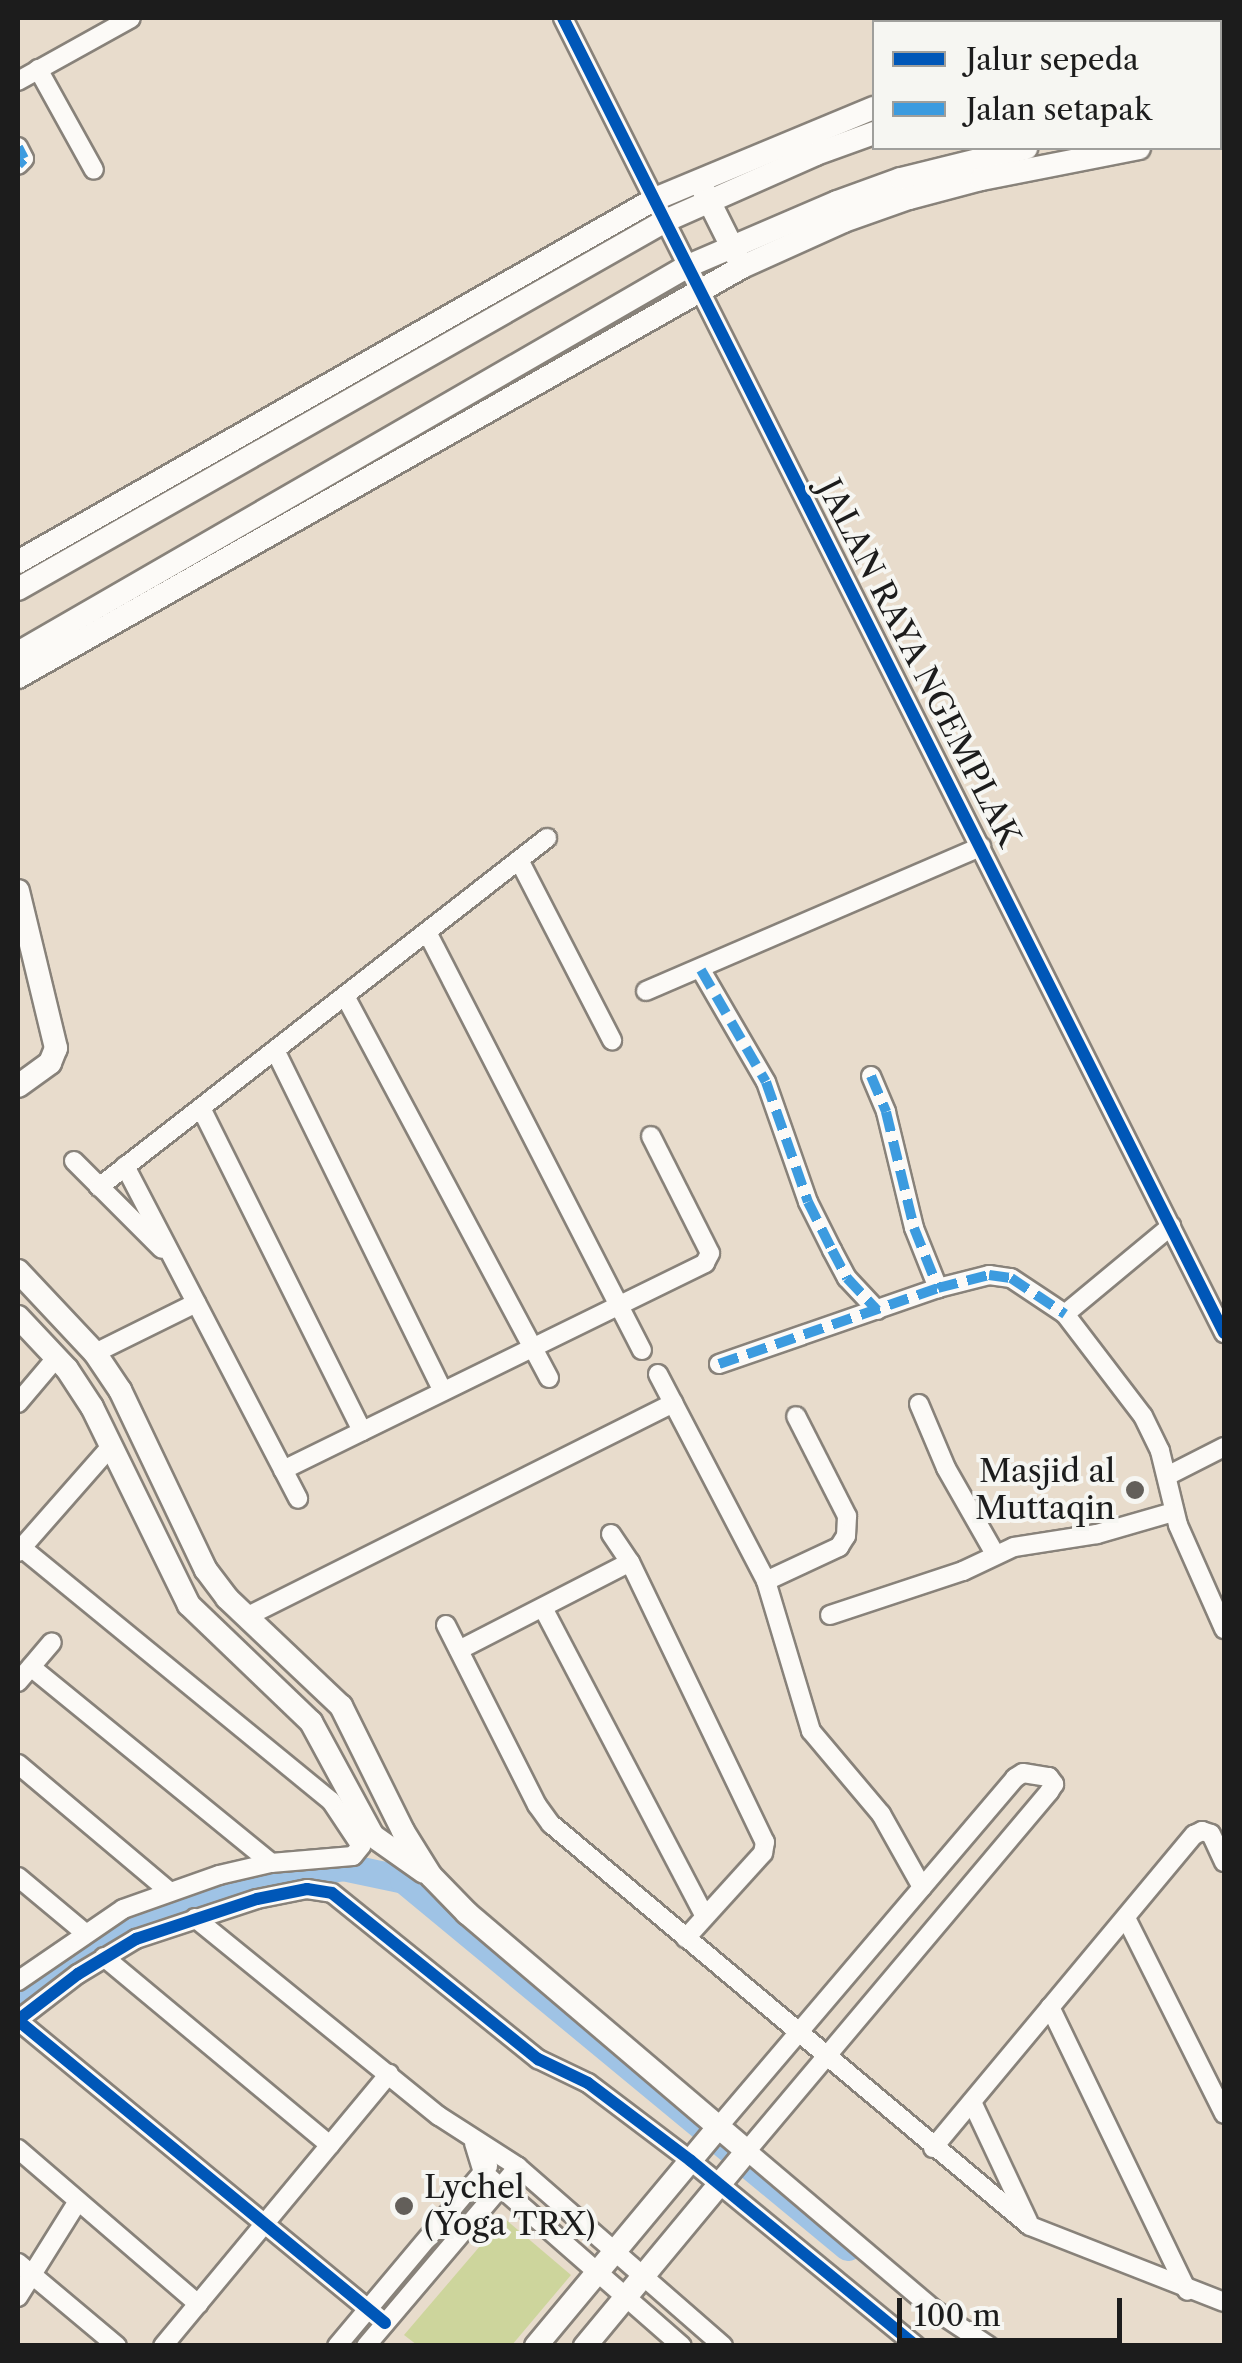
<!DOCTYPE html>
<style>
body{margin:0}
#map{position:relative;width:1242px;height:2363px;overflow:hidden;background:#e8dccc;font-family:"Libre Caslon Text",serif}
div>[style]{position:absolute}
.green>*{inset:0;background:#cdd59c}
.river>*{height:28px;margin:-14px;padding:0 14px;transform-origin:14px;border-radius:14px;background:#9fc3e5}
.roads{filter:drop-shadow(2px 0 #88827a) drop-shadow(-2px 0 #88827a) drop-shadow(0 2px #88827a) drop-shadow(0 -2px #88827a)}
.minor>*{height:18px;margin:-9px;padding:0 9px;transform-origin:9px;border-radius:9px;background:#fcfaf7}
.major>*{height:22px;margin:-11px;padding:0 11px;transform-origin:11px;border-radius:11px;background:#fcfaf7}
.quiet>*{height:10px;margin-top:-5px;transform-origin:0;background:repeating-linear-gradient(90deg,#3c9bdf 0 20px,transparent 0 30px)}
.cycleway>*{height:12px;margin:-6px;padding:0 6px;transform-origin:6px;border-radius:6px;background:#0057b8}
.dots>*{width:28px;height:28px;translate:-50% -50%;box-sizing:border-box;border:5px solid #f6f6f2;border-radius:50%}
span{translate:-50% -50%;white-space:nowrap;text-align:center;line-height:1.15;-webkit-text-stroke:8px #f6f6f2;paint-order:stroke}
.street-label{font-size:32px;color:#1c1c1c}
.poi-label{font-size:32px;color:#1c1c1c}
.right{translate:-100% -50%;text-align:right}
.left{translate:0 -50%;text-align:left}
.frame{position:absolute;inset:0;border:20px solid #1c1c1c;pointer-events:none}
.legend{position:absolute;left:872px;top:20px;width:350px;height:130px;box-sizing:border-box;background:#f6f6f2;border:2px solid #9f9f9c;margin:0;padding:12px 18px;list-style:none;font-size:30px;color:#1c1c1c}
.legend li{display:flex;align-items:center;gap:20px;height:50px}
.legend b{width:50px;border:2px solid #9f9f9c}
.scale{position:absolute;left:897px;top:2298px;width:225px;height:45px;box-sizing:border-box;border:5px solid #1c1c1c;border-top:0;padding-left:12px;font-size:30px;line-height:35px;white-space:nowrap;color:#1c1c1c;-webkit-text-stroke:8px #f6f6f2;paint-order:stroke}
</style>
<div id="map">
<div class="green">
<i style="clip-path:polygon(504px 2218px,571px 2275px,512px 2345px,417px 2345px,404px 2335px)"></i>
</div>
<div class="river">
<i style="left:18px;top:2004px;width:102px;rotate:-37.4deg"></i>
<i style="left:99px;top:1942px;width:110px;rotate:-25.9deg"></i>
<i style="left:198px;top:1894px;width:147px;rotate:-10.5deg"></i>
<i style="left:343px;top:1867px;width:62px;rotate:12deg"></i>
<i style="left:404px;top:1880px;width:576px;rotate:39.58deg"></i>
</div>
<div class="roads">
<div class="minor">
<i style="left:563px;top:18px;width:1472px;rotate:63.31deg"></i>
<i style="left:38px;top:69px;width:115px;rotate:61deg"></i>
<i style="left:18px;top:81px;width:129px;rotate:-29.1deg"></i>
<i style="left:18px;top:147px;width:13px;rotate:63deg"></i>
<i style="left:24px;top:159px;width:8px;rotate:135deg"></i>
<i style="left:519px;top:860px;width:203px;rotate:62.7deg"></i>
<i style="left:427px;top:932px;width:470px;rotate:62.8deg"></i>
<i style="left:701px;top:970px;width:129px;rotate:59.9deg"></i>
<i style="left:766px;top:1082px;width:127px;rotate:70.7deg"></i>
<i style="left:808px;top:1202px;width:54px;rotate:63.4deg"></i>
<i style="left:832px;top:1250px;width:32px;rotate:62deg"></i>
<i style="left:847px;top:1278px;width:44px;rotate:46.8deg"></i>
<i style="left:646px;top:991px;width:365px;rotate:-23.3deg"></i>
<i style="left:345px;top:996px;width:433px;rotate:61.9deg"></i>
<i style="left:275px;top:1050px;width:380px;rotate:63.8deg"></i>
<i style="left:871px;top:1076px;width:39px;rotate:67deg"></i>
<i style="left:886px;top:1112px;width:119px;rotate:76.4deg"></i>
<i style="left:914px;top:1228px;width:65px;rotate:68.2deg"></i>
<i style="left:201px;top:1108px;width:361px;rotate:63.5deg"></i>
<i style="left:74px;top:1161px;width:124px;rotate:45deg"></i>
<i style="left:125px;top:1166px;width:375px;rotate:62.5deg"></i>
<i style="left:99px;top:1187px;width:568px;rotate:-37.92deg"></i>
<i style="left:1065px;top:1314px;width:138px;rotate:-39.7deg"></i>
<i style="left:95px;top:1353px;width:113px;rotate:-26.3deg"></i>
<i style="left:719px;top:1364px;width:232px;rotate:-19.1deg"></i>
<i style="left:938px;top:1288px;width:53px;rotate:-14.3deg"></i>
<i style="left:989px;top:1275px;width:22px;rotate:8deg"></i>
<i style="left:1011px;top:1278px;width:65px;rotate:33.7deg"></i>
<i style="left:1065px;top:1314px;width:128px;rotate:52.6deg"></i>
<i style="left:1143px;top:1416px;width:39px;rotate:64deg"></i>
<i style="left:1160px;top:1451px;width:76px;rotate:76.3deg"></i>
<i style="left:1178px;top:1525px;width:114px;rotate:66.1deg"></i>
<i style="left:658px;top:1374px;width:233px;rotate:62.4deg"></i>
<i style="left:766px;top:1581px;width:157px;rotate:73.3deg"></i>
<i style="left:811px;top:1731px;width:109px;rotate:49.9deg"></i>
<i style="left:881px;top:1814px;width:84px;rotate:60.7deg"></i>
<i style="left:18px;top:1403px;width:59px;rotate:-49.8deg"></i>
<i style="left:919px;top:1404px;width:69px;rotate:67.1deg"></i>
<i style="left:946px;top:1468px;width:99px;rotate:60.3deg"></i>
<i style="left:283px;top:1470px;width:470px;rotate:-26.1deg"></i>
<i style="left:705px;top:1263px;width:11px;rotate:-63deg"></i>
<i style="left:710px;top:1253px;width:131px;rotate:-116.8deg"></i>
<i style="left:1167px;top:1476px;width:64px;rotate:-27deg"></i>
<i style="left:611px;top:1534px;width:34px;rotate:56deg"></i>
<i style="left:630px;top:1562px;width:311px;rotate:64.3deg"></i>
<i style="left:765px;top:1842px;width:11px;rotate:100deg"></i>
<i style="left:763px;top:1853px;width:115px;rotate:132.2deg"></i>
<i style="left:18px;top:1552px;width:141px;rotate:-48.7deg"></i>
<i style="left:766px;top:1581px;width:81px;rotate:-25deg"></i>
<i style="left:839px;top:1547px;width:13px;rotate:-58deg"></i>
<i style="left:846px;top:1536px;width:20px;rotate:-87deg"></i>
<i style="left:847px;top:1516px;width:112px;rotate:-117deg"></i>
<i style="left:543px;top:1608px;width:347px;rotate:62.3deg"></i>
<i style="left:830px;top:1615px;width:140px;rotate:-18.3deg"></i>
<i style="left:963px;top:1571px;width:56px;rotate:-25.2deg"></i>
<i style="left:1014px;top:1547px;width:84px;rotate:-8.9deg"></i>
<i style="left:1097px;top:1534px;width:79px;rotate:-16.1deg"></i>
<i style="left:246px;top:1617px;width:478px;rotate:-26.6deg"></i>
<i style="left:446px;top:1625px;width:202px;rotate:63.2deg"></i>
<i style="left:537px;top:1805px;width:24px;rotate:54deg"></i>
<i style="left:551px;top:1824px;width:625px;rotate:40.01deg"></i>
<i style="left:1030px;top:2226px;width:208px;rotate:21.4deg"></i>
<i style="left:459px;top:1650px;width:192px;rotate:-27.2deg"></i>
<i style="left:31px;top:1667px;width:310px;rotate:39.2deg"></i>
<i style="left:18px;top:1682px;width:52px;rotate:-49.6deg"></i>
<i style="left:18px;top:1764px;width:197px;rotate:40.1deg"></i>
<i style="left:18px;top:1877px;width:86px;rotate:39.8deg"></i>
<i style="left:195px;top:1918px;width:314px;rotate:39.1deg"></i>
<i style="left:439px;top:2116px;width:94px;rotate:32.8deg"></i>
<i style="left:518px;top:2167px;width:272px;rotate:41.1deg"></i>
<i style="left:1126px;top:1918px;width:219px;rotate:63.4deg"></i>
<i style="left:104px;top:1957px;width:294px;rotate:39.8deg"></i>
<i style="left:18px;top:1981px;width:127px;rotate:-34.4deg"></i>
<i style="left:123px;top:1909px;width:102px;rotate:-19.5deg"></i>
<i style="left:219px;top:1875px;width:53px;rotate:-13deg"></i>
<i style="left:271px;top:1863px;width:82px;rotate:-4.9deg"></i>
<i style="left:353px;top:1856px;width:13px;rotate:-51deg"></i>
<i style="left:361px;top:1846px;width:54px;rotate:-123.7deg"></i>
<i style="left:331px;top:1801px;width:399px;rotate:-140.7deg"></i>
<i style="left:1050px;top:2007px;width:315px;rotate:64.2deg"></i>
<i style="left:972px;top:2102px;width:132px;rotate:64.8deg"></i>
<i style="left:719px;top:2126px;width:457px;rotate:-49.6deg"></i>
<i style="left:1015px;top:1778px;width:9px;rotate:-32deg"></i>
<i style="left:1023px;top:1773px;width:26px;rotate:9deg"></i>
<i style="left:1049px;top:1777px;width:9px;rotate:54deg"></i>
<i style="left:1054px;top:1784px;width:9px;rotate:122deg"></i>
<i style="left:1049px;top:1792px;width:469px;rotate:130.1deg"></i>
<i style="left:747px;top:2151px;width:244px;rotate:40.3deg"></i>
<i style="left:933px;top:2309px;width:67px;rotate:33.5deg"></i>
<i style="left:474px;top:2143px;width:30px;rotate:73deg"></i>
<i style="left:483px;top:2172px;width:264px;rotate:41.2deg"></i>
<i style="left:933px;top:2148px;width:408px;rotate:-50.2deg"></i>
<i style="left:1194px;top:1835px;width:9px;rotate:-27deg"></i>
<i style="left:1202px;top:1831px;width:9px;rotate:18deg"></i>
<i style="left:1211px;top:1834px;width:31px;rotate:65deg"></i>
<i style="left:18px;top:2149px;width:238px;rotate:40.7deg"></i>
<i style="left:18px;top:2263px;width:129px;rotate:40deg"></i>
<i style="left:18px;top:2297px;width:113px;rotate:-58deg"></i>
<i style="left:385px;top:2323px;width:476px;rotate:-140.5deg"></i>
<i style="left:18px;top:2020px;width:76px;rotate:-37.5deg"></i>
<i style="left:78px;top:1974px;width:68px;rotate:-31.1deg"></i>
<i style="left:136px;top:1939px;width:127px;rotate:-18.3deg"></i>
<i style="left:257px;top:1899px;width:51px;rotate:-11.3deg"></i>
<i style="left:307px;top:1889px;width:25px;rotate:9deg"></i>
<i style="left:332px;top:1893px;width:265px;rotate:38.9deg"></i>
<i style="left:538px;top:2059px;width:55px;rotate:25.6deg"></i>
<i style="left:588px;top:2083px;width:129px;rotate:37.1deg"></i>
<i style="left:691px;top:2161px;width:291px;rotate:39.4deg"></i>
<i style="left:163px;top:2346px;width:354px;rotate:-50.3deg"></i>
<i style="left:337px;top:2346px;width:235px;rotate:-50deg"></i>
<i style="left:366px;top:2346px;width:235px;rotate:-49.7deg"></i>
</div>
<div class="major">
<i style="left:1220px;top:31px;width:4px;rotate:-14deg"></i>
<i style="left:1220px;top:58px;width:4px;rotate:-14deg"></i>
<i style="left:1220px;top:107px;width:4px;rotate:-14deg"></i>
<i style="left:1220px;top:132px;width:4px;rotate:-14deg"></i>
<i style="left:703px;top:189px;width:78px;rotate:63.4deg"></i>
<i style="left:18px;top:562px;width:733px;rotate:-29.68deg"></i>
<i style="left:655px;top:199px;width:237px;rotate:-22.6deg"></i>
<i style="left:18px;top:589px;width:744px;rotate:-29.63deg"></i>
<i style="left:665px;top:221px;width:165px;rotate:-23.9deg"></i>
<i style="left:816px;top:154px;width:62px;rotate:-19.9deg"></i>
<i style="left:18px;top:653px;width:774px;rotate:-30.01deg"></i>
<i style="left:688px;top:266px;width:162px;rotate:-23.2deg"></i>
<i style="left:837px;top:202px;width:68px;rotate:-19.8deg"></i>
<i style="left:901px;top:179px;width:129px;rotate:-13.9deg"></i>
<i style="left:18px;top:677px;width:832px;rotate:-29.52deg"></i>
<i style="left:742px;top:267px;width:112px;rotate:-24.3deg"></i>
<i style="left:844px;top:221px;width:69px;rotate:-19.5deg"></i>
<i style="left:909px;top:198px;width:74px;rotate:-14.8deg"></i>
<i style="left:981px;top:179px;width:161px;rotate:-11.1deg"></i>
<i style="left:18px;top:891px;width:162px;rotate:76.4deg"></i>
<i style="left:56px;top:1048px;width:16px;rotate:112deg"></i>
<i style="left:50px;top:1063px;width:39px;rotate:144deg"></i>
<i style="left:18px;top:1271px;width:112px;rotate:46.8deg"></i>
<i style="left:95px;top:1353px;width:45px;rotate:56deg"></i>
<i style="left:120px;top:1390px;width:199px;rotate:64.5deg"></i>
<i style="left:206px;top:1570px;width:35px;rotate:53deg"></i>
<i style="left:227px;top:1598px;width:157px;rotate:43.5deg"></i>
<i style="left:341px;top:1706px;width:140px;rotate:63.6deg"></i>
<i style="left:403px;top:1831px;width:53px;rotate:58.1deg"></i>
<i style="left:431px;top:1876px;width:52px;rotate:45.8deg"></i>
<i style="left:467px;top:1913px;width:367px;rotate:40.4deg"></i>
<i style="left:747px;top:2151px;width:254px;rotate:129.7deg"></i>
<i style="left:18px;top:1317px;width:71px;rotate:46.7deg"></i>
<i style="left:67px;top:1369px;width:45px;rotate:56.7deg"></i>
<i style="left:92px;top:1407px;width:220px;rotate:63.9deg"></i>
<i style="left:189px;top:1605px;width:169px;rotate:43.8deg"></i>
<i style="left:311px;top:1722px;width:130px;rotate:61.5deg"></i>
<i style="left:373px;top:1836px;width:62px;rotate:35.2deg"></i>
<i style="left:536px;top:2346px;width:286px;rotate:-50.2deg"></i>
</div>
</div>
<div class="quiet">
<i style="left:18px;top:147px;width:13px;rotate:63deg"></i>
<i style="left:24px;top:159px;width:8px;rotate:135deg"></i>
<i style="left:701px;top:970px;width:129px;rotate:59.9deg"></i>
<i style="left:766px;top:1082px;width:127px;rotate:70.7deg"></i>
<i style="left:808px;top:1202px;width:54px;rotate:63.4deg"></i>
<i style="left:832px;top:1250px;width:32px;rotate:62deg"></i>
<i style="left:847px;top:1278px;width:44px;rotate:46.8deg"></i>
<i style="left:871px;top:1076px;width:39px;rotate:67deg"></i>
<i style="left:886px;top:1112px;width:119px;rotate:76.4deg"></i>
<i style="left:914px;top:1228px;width:65px;rotate:68.2deg"></i>
<i style="left:719px;top:1364px;width:232px;rotate:-19.1deg"></i>
<i style="left:938px;top:1288px;width:53px;rotate:-14.3deg"></i>
<i style="left:989px;top:1275px;width:22px;rotate:8deg"></i>
<i style="left:1011px;top:1278px;width:65px;rotate:33.7deg"></i>
</div>
<div class="cycleway">
<i style="left:563px;top:18px;width:1472px;rotate:63.31deg"></i>
<i style="left:385px;top:2323px;width:476px;rotate:-140.5deg"></i>
<i style="left:18px;top:2020px;width:76px;rotate:-37.5deg"></i>
<i style="left:78px;top:1974px;width:68px;rotate:-31.1deg"></i>
<i style="left:136px;top:1939px;width:127px;rotate:-18.3deg"></i>
<i style="left:257px;top:1899px;width:51px;rotate:-11.3deg"></i>
<i style="left:307px;top:1889px;width:25px;rotate:9deg"></i>
<i style="left:332px;top:1893px;width:265px;rotate:38.9deg"></i>
<i style="left:538px;top:2059px;width:55px;rotate:25.6deg"></i>
<i style="left:588px;top:2083px;width:129px;rotate:37.1deg"></i>
<i style="left:691px;top:2161px;width:291px;rotate:39.4deg"></i>
</div>
<div class="dots">
<i style="left:1135px;top:1490px;background:#635f5a"></i>
<i style="left:404px;top:2206px;background:#635f5a"></i>
</div>
<div class="street-label">
<span style="left:919px;top:663px;rotate:63deg">JALAN RAYA NGEMPLAK</span>
</div>
<div class="poi-label">
<span class="right" style="left:1115px;top:1490px">Masjid al<br>Muttaqin</span>
<span class="left" style="left:424px;top:2206px">Lychel<br>(Yoga TRX)</span>
</div>
<div class="frame"></div>
<ul class="legend">
<li><b style="height:12px;background:#0057b8"></b>Jalur sepeda</li>
<li><b style="height:12px;background:#3c9bdf"></b>Jalan setapak</li>
</ul>
<div class="scale">100 m</div>
</div>
